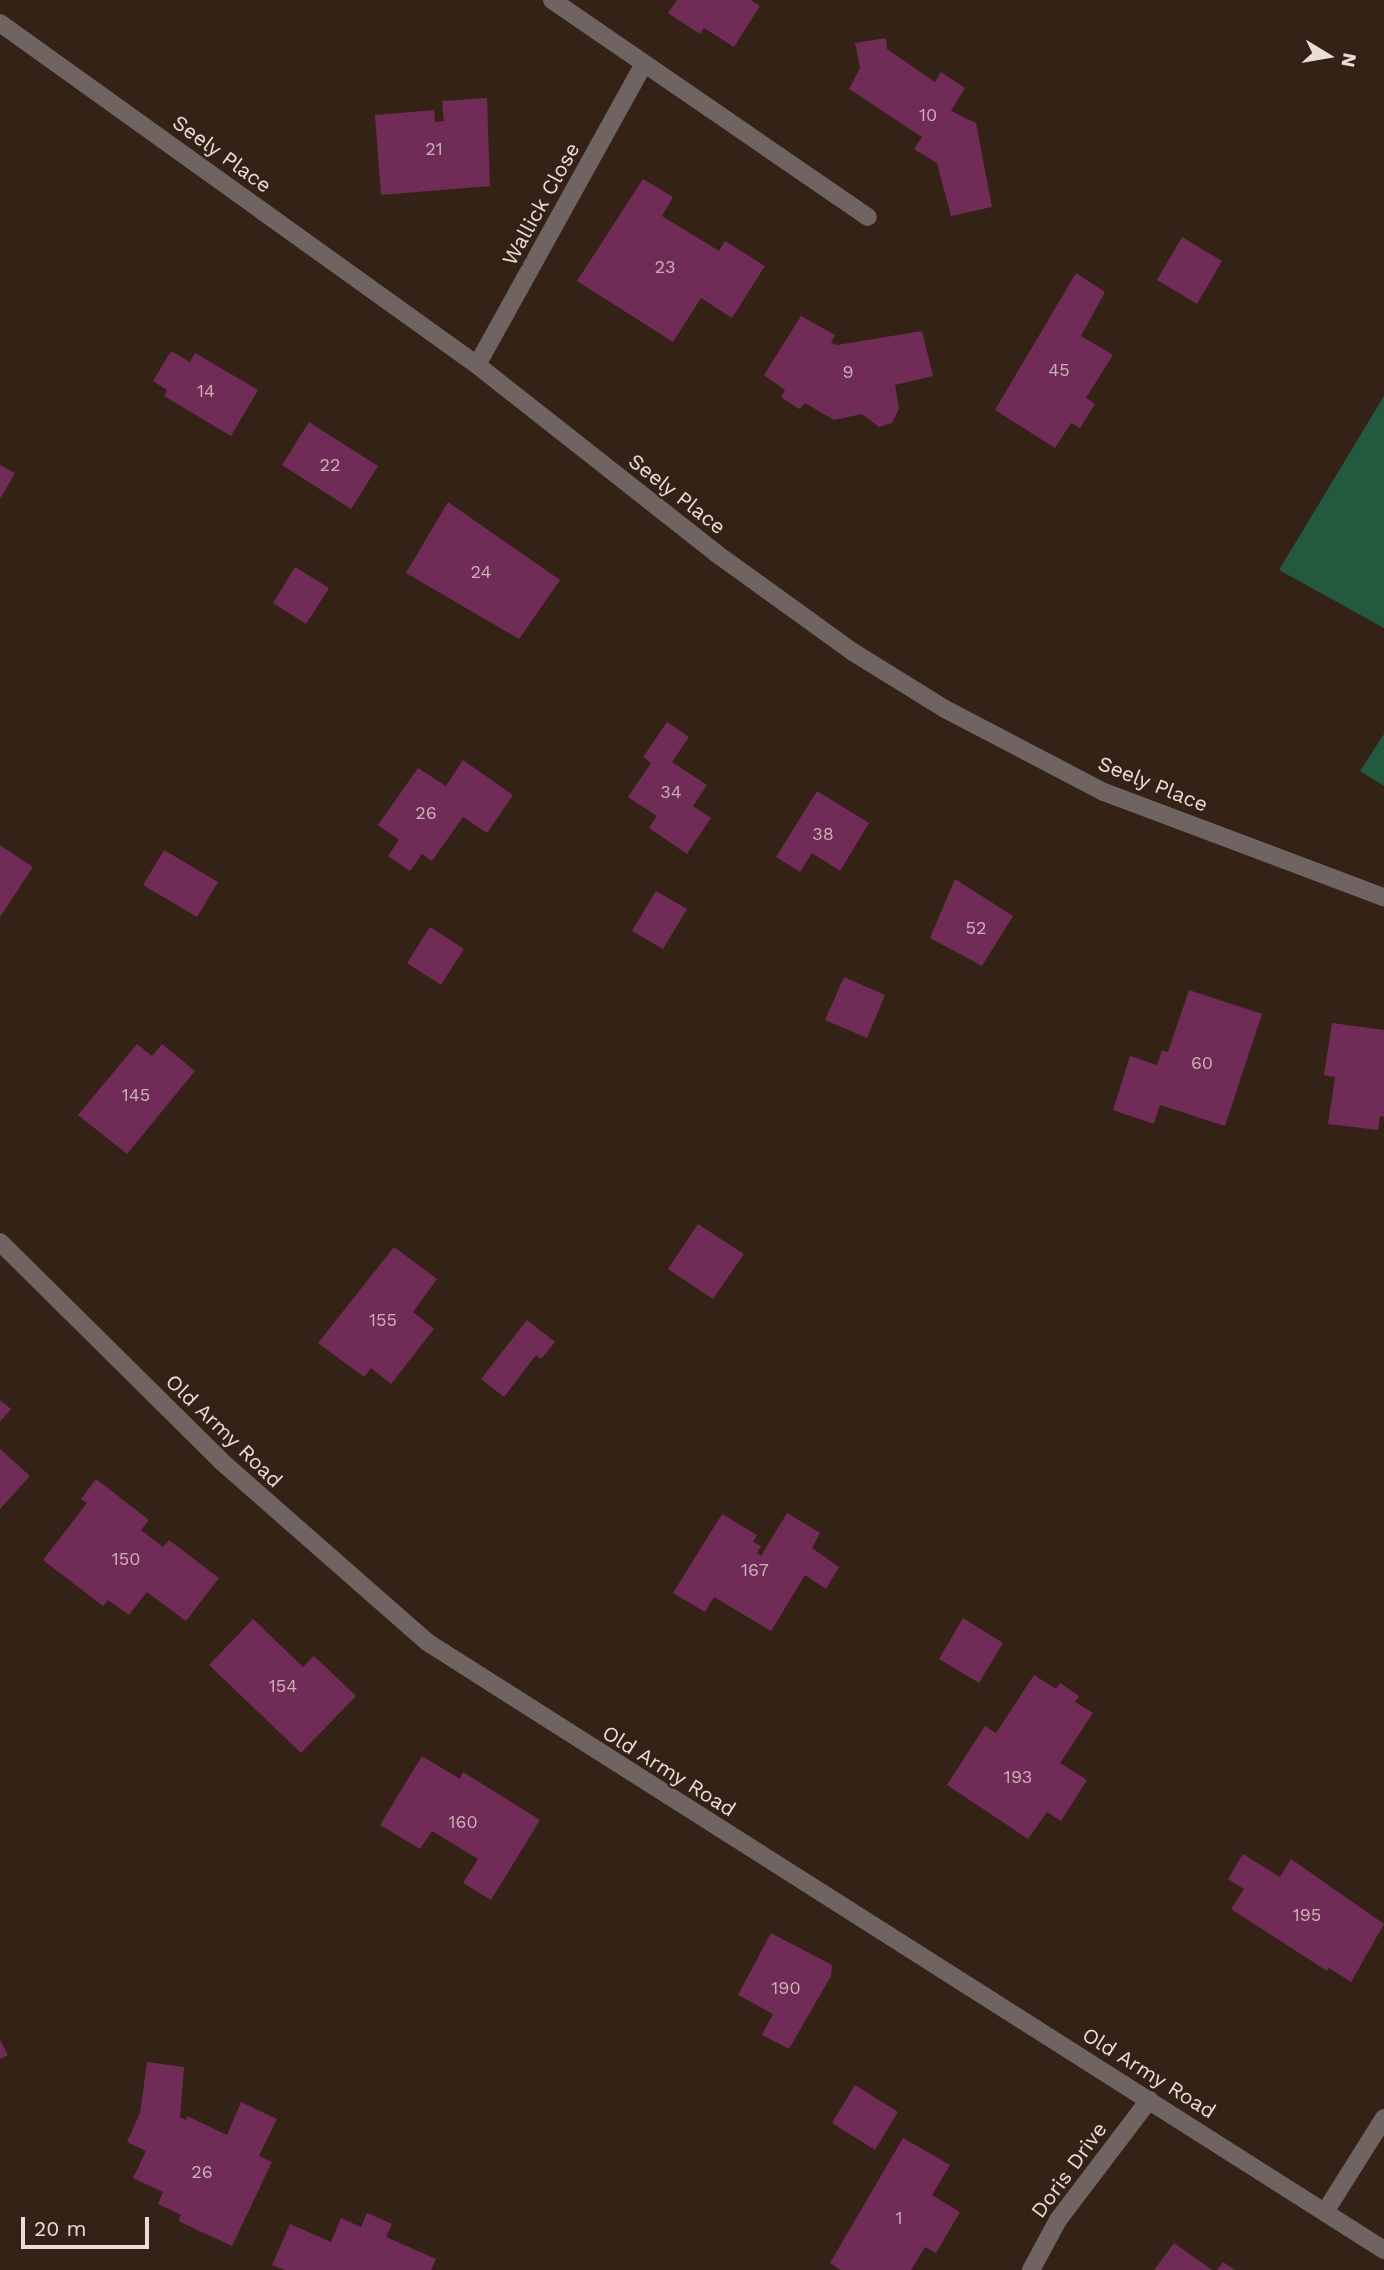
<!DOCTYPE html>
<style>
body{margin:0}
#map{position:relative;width:1384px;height:2270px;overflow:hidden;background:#342216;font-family:"Work Sans",sans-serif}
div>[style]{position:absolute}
.green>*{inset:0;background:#23593e}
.building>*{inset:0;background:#702b56}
.minor>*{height:18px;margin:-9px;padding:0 9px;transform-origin:9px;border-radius:9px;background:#6f6462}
.tertiary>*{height:18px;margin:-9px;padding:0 9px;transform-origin:9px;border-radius:9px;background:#6f6462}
span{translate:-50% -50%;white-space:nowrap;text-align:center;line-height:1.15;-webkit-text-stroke:5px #342216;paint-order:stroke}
.number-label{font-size:18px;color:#ccb0b6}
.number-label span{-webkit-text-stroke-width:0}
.street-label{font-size:21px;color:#eaddd6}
.north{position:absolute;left:1293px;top:21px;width:70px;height:70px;-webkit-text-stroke:5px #342216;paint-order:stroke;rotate:101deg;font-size:19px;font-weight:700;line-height:28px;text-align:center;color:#eaddd6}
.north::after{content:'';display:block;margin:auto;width:24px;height:32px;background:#eaddd6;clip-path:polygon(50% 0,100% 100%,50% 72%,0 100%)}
.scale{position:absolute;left:21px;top:2217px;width:128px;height:32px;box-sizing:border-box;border:4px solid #eaddd6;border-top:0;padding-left:9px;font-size:21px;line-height:24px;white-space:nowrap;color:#eaddd6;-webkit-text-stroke:5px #342216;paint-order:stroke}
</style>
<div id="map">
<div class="green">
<i style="clip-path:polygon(1384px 396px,1384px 628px,1279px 570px)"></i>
<i style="clip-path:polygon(1384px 734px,1384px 786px,1360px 771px)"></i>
</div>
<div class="building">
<i style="clip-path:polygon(677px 0,751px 0,760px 6px,734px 47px,704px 28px,700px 34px,668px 13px)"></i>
<i style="clip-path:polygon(886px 38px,887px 49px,935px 82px,941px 72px,965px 88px,951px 111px,976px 123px,992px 207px,951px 216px,937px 163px,914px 149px,922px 137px,849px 89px,860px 68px,855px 43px)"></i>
<i style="clip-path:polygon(487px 98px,490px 186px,381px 195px,375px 115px,434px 110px,435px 122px,444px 121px,442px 101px)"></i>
<i style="clip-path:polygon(643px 179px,673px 197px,662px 216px,719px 251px,725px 241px,765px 266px,732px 318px,701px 298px,673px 342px,577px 281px)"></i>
<i style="clip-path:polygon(1182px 237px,1222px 261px,1197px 304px,1157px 280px)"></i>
<i style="clip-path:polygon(1076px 273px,1105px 292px,1081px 336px,1113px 355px,1086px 398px,1095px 404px,1080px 428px,1071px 423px,1055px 448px,995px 410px)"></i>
<i style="clip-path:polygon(801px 316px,835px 335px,831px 343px,837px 345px,922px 331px,933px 376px,895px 385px,899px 409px,892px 423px,879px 427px,862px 414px,834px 420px,805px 403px,799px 409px,781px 397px,785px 390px,764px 375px)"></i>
<i style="clip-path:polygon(171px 351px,190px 362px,195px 353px,258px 390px,231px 436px,164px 396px,167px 390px,153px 381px)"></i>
<i style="clip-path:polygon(309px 422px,378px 466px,351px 509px,282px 465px)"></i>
<i style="clip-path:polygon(0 465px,15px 473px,0 499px)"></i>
<i style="clip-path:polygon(448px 502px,560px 580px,519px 639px,406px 573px)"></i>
<i style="clip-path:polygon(295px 567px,329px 588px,306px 624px,273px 603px)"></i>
<i style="clip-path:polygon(667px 722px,689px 737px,672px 762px,707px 785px,693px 806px,711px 818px,687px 854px,649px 828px,657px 816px,628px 797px,651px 763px,643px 757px)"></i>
<i style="clip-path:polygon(463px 760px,513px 795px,487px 833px,463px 817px,432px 861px,422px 854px,410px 871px,388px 856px,399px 840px,378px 825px,418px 768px,446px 786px)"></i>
<i style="clip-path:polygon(817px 791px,869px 823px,840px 871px,812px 853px,800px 872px,776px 857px)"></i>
<i style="clip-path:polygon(0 845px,33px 867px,0 917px)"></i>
<i style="clip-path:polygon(164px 850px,218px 882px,197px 917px,143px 885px)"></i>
<i style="clip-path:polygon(955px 879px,1013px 916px,982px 966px,930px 938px)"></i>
<i style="clip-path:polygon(656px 891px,687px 909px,663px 949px,632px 931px)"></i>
<i style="clip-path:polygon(430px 927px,464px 949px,441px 985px,407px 963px)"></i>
<i style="clip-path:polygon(844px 977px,885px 995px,867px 1038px,825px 1020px)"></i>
<i style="clip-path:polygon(1189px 990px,1262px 1014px,1225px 1126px,1160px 1105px,1154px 1124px,1113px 1110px,1130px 1056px,1157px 1065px,1162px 1050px,1168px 1052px)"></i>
<i style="clip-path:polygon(1332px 1023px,1384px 1030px,1384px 1117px,1380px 1116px,1378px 1130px,1328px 1124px,1335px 1077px,1324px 1075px)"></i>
<i style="clip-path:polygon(137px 1044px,152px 1056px,162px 1044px,195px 1071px,127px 1154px,78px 1115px)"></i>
<i style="clip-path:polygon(698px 1224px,744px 1254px,713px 1299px,668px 1269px)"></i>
<i style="clip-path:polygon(394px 1247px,437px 1279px,413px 1312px,434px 1329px,391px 1384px,371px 1368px,364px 1377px,318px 1343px)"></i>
<i style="clip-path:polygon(527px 1320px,555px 1342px,541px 1359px,536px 1355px,504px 1397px,481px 1379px)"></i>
<i style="clip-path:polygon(0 1400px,11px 1409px,0 1422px)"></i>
<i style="clip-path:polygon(0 1449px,30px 1476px,0 1509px)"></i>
<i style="clip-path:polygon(96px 1479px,149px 1520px,141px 1530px,163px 1547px,169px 1540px,219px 1578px,186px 1621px,147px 1592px,129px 1615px,108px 1600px,103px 1606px,43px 1560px,87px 1503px,81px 1499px)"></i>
<i style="clip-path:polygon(787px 1513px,820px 1533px,812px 1548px,839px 1567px,826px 1589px,805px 1575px,771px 1631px,714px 1597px,705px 1612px,673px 1593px,722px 1514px,757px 1535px,753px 1542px,761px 1546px,757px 1553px,761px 1556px)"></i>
<i style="clip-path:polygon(963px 1618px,1003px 1643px,979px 1683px,939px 1659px)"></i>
<i style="clip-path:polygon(253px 1619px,303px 1667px,314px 1656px,356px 1696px,301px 1753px,209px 1665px)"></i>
<i style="clip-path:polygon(1034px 1675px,1056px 1689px,1060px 1683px,1079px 1696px,1075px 1702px,1093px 1713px,1060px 1763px,1087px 1780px,1061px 1821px,1047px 1812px,1028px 1839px,947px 1785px,985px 1726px,996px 1733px)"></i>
<i style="clip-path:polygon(422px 1756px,460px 1779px,463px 1772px,540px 1820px,491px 1900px,463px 1883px,478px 1859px,432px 1831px,420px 1849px,380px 1825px)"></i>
<i style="clip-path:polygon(1243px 1854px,1280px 1877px,1291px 1859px,1384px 1924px,1351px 1982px,1329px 1968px,1327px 1971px,1231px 1909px,1244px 1889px,1228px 1879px)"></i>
<i style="clip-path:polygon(771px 1933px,832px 1965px,831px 1976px,789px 2049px,762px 2035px,773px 2014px,738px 1995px)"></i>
<i style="clip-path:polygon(0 2040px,8px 2055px,0 2059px)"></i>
<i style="clip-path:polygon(147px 2062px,184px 2067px,180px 2117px,186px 2120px,187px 2116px,227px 2135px,241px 2102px,277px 2119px,259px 2156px,272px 2162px,232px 2246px,178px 2221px,181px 2215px,158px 2204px,163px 2192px,133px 2178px,146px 2151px,127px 2142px,140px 2113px)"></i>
<i style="clip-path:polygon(855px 2085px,898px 2112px,875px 2150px,832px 2123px)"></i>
<i style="clip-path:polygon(903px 2138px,950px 2165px,932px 2195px,960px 2212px,936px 2253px,925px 2247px,911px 2270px,841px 2270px,830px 2263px)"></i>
<i style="clip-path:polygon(367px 2213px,392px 2224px,386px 2237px,436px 2259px,431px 2270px,285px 2270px,272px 2265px,290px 2224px,331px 2242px,341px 2218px,361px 2227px)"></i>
<i style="clip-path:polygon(1174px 2243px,1212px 2270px,1154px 2270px)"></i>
<i style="clip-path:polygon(1223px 2262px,1235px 2270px,1217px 2270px)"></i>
</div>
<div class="minor">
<i style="left:552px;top:0;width:383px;rotate:34.5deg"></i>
<i style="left:0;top:23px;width:587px;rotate:35.64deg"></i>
<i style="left:477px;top:365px;width:305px;rotate:38.2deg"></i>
<i style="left:717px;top:554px;width:168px;rotate:35.8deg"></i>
<i style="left:853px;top:652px;width:108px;rotate:31.8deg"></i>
<i style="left:945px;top:709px;width:179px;rotate:27.6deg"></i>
<i style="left:1104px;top:792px;width:299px;rotate:20.6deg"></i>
<i style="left:477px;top:365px;width:344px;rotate:-61deg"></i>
<i style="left:1325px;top:2212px;width:111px;rotate:-57.9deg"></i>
<i style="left:1031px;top:2270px;width:57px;rotate:-61.6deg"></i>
<i style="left:1058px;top:2220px;width:151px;rotate:-52.8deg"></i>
</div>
<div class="tertiary">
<i style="left:0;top:1242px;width:311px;rotate:44.7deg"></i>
<i style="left:221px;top:1461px;width:274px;rotate:41.3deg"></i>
<i style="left:427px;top:1642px;width:1134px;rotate:32.43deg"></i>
</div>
<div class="number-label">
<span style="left:928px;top:115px">10</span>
<span style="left:434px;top:149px">21</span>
<span style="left:665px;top:267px">23</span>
<span style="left:1059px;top:370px">45</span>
<span style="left:848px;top:372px">9</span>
<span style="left:206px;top:391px">14</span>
<span style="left:330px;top:465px">22</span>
<span style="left:481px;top:572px">24</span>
<span style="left:671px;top:792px">34</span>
<span style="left:426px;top:813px">26</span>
<span style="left:823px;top:834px">38</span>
<span style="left:976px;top:928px">52</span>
<span style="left:1202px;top:1063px">60</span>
<span style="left:136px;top:1095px">145</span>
<span style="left:383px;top:1320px">155</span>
<span style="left:126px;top:1559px">150</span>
<span style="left:755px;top:1570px">167</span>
<span style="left:283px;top:1686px">154</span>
<span style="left:1018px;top:1777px">193</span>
<span style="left:463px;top:1822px">160</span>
<span style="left:1307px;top:1915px">195</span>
<span style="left:786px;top:1988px">190</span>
<span style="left:202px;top:2172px">26</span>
<span style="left:899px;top:2218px">1</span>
</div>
<div class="street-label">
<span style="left:222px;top:154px;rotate:36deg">Seely Place</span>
<span style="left:541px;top:204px;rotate:-61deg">Wallick Close</span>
<span style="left:677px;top:494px;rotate:38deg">Seely Place</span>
<span style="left:1153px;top:784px;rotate:22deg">Seely Place</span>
<span style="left:224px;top:1431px;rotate:44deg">Old Army Road</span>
<span style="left:669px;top:1771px;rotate:32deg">Old Army Road</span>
<span style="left:1149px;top:2073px;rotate:32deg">Old Army Road</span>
<span style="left:1069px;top:2170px;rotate:-54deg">Doris Drive</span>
</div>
<div class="north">N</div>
<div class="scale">20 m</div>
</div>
